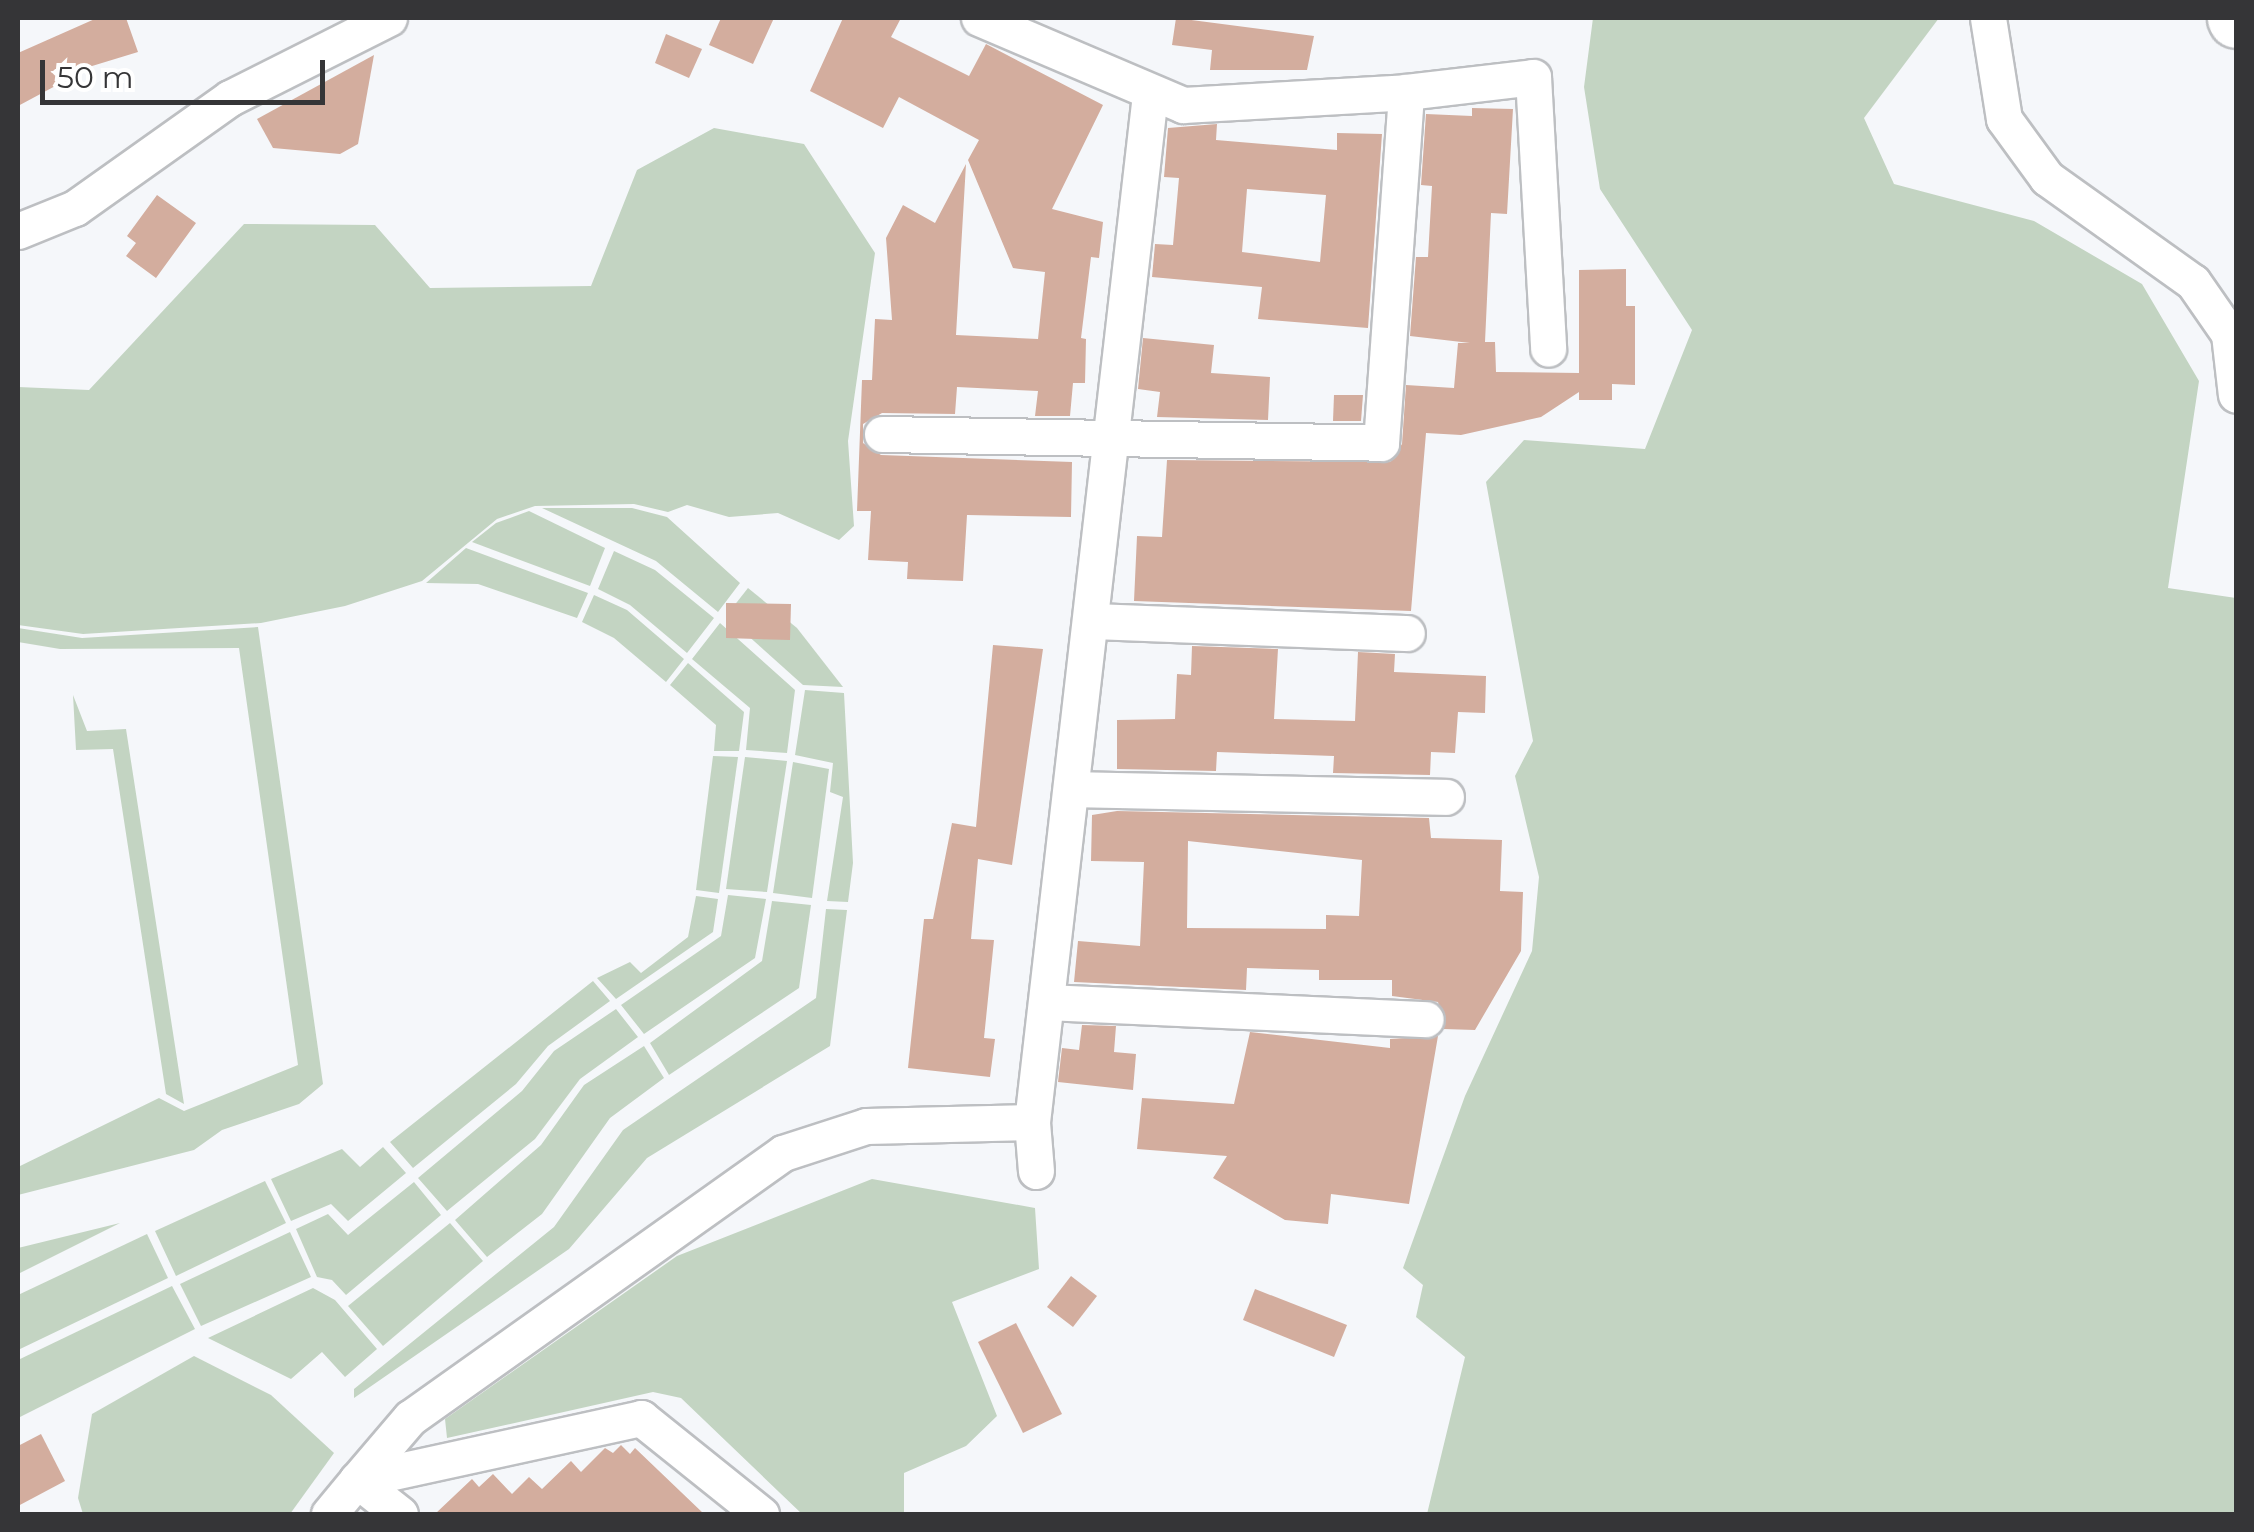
<!DOCTYPE html>
<style>
body{margin:0}
#map{position:relative;width:2254px;height:1532px;overflow:hidden;background:#f5f7fa;font-family:Montserrat,sans-serif}
div>[style]{position:absolute}
.green>*{inset:0;background:#c3d4c2}
.building>*{inset:0;background:#d3ad9e}
.roads{filter:drop-shadow(2px 0 #bdbfc2) drop-shadow(-2px 0 #bdbfc2) drop-shadow(0 2px #bdbfc2) drop-shadow(0 -2px #bdbfc2)}
.minor>*{height:35px;margin:-17.5px;padding:0 17.5px;transform-origin:17.5px;border-radius:17.5px;background:#fff}
.primary>*{height:55px;margin:-27.5px;padding:0 27.5px;transform-origin:27.5px;border-radius:27.5px;background:#fff}
span{translate:-50% -50%;white-space:nowrap;text-align:center;line-height:1.15;-webkit-text-stroke:9px #fff;paint-order:stroke}
.frame{position:absolute;inset:0;border:20px solid #353537;pointer-events:none}
.scale{position:absolute;left:40px;top:60px;width:285px;height:45px;box-sizing:border-box;border:5px solid #353537;border-top:0;padding-left:12px;font-size:30px;line-height:35px;white-space:nowrap;color:#353537;-webkit-text-stroke:8px #fff;paint-order:stroke}
</style>
<div id="map">
<div class="green">
<i style="clip-path:polygon(1593px 18px,1939px 18px,1864px 118px,1894px 184px,2034px 221px,2142px 284px,2199px 381px,2168px 588px,2236px 598px,2236px 1514px,1427px 1514px,1465px 1357px,1416px 1317px,1423px 1285px,1403px 1268px,1465px 1096px,1532px 951px,1539px 877px,1515px 776px,1533px 741px,1486px 482px,1524px 440px,1645px 449px,1692px 330px,1600px 189px,1584px 87px)"></i>
<i style="clip-path:polygon(714px 128px,804px 144px,875px 253px,848px 441px,854px 526px,839px 540px,778px 513px,729px 517px,687px 505px,668px 512px,634px 504px,535px 506px,497px 519px,422px 581px,345px 606px,261px 623px,83px 634px,18px 625px,18px 387px,89px 390px,244px 224px,375px 225px,430px 288px,591px 286px,637px 170px)"></i>
<i style="clip-path:polygon(542px 508px,632px 508px,667px 517px,740px 583px,718px 612px,656px 561px)"></i>
<i style="clip-path:polygon(529px 511px,605px 548px,590px 586px,472px 542px,496px 523px)"></i>
<i style="clip-path:polygon(466px 548px,588px 593px,577px 618px,478px 584px,426px 583px)"></i>
<i style="clip-path:polygon(614px 551px,655px 570px,714px 618px,687px 653px,630px 605px,598px 589px)"></i>
<i style="clip-path:polygon(748px 588px,797px 628px,843px 687px,803px 685px,726px 616px)"></i>
<i style="clip-path:polygon(594px 595px,627px 610px,684px 659px,666px 682px,614px 638px,582px 622px)"></i>
<i style="clip-path:polygon(720px 623px,795px 690px,787px 753px,746px 750px,750px 708px,692px 659px)"></i>
<i style="clip-path:polygon(258px 627px,323px 1084px,299px 1104px,222px 1130px,194px 1150px,18px 1195px,18px 1167px,159px 1098px,184px 1111px,298px 1065px,239px 648px,60px 649px,18px 642px,18px 628px,82px 638px)"></i>
<i style="clip-path:polygon(688px 663px,744px 712px,739px 751px,714px 751px,716px 725px,670px 685px)"></i>
<i style="clip-path:polygon(805px 690px,844px 693px,853px 863px,848px 902px,827px 901px,843px 797px,830px 792px,833px 763px,795px 755px)"></i>
<i style="clip-path:polygon(73px 695px,87px 731px,126px 729px,184px 1104px,166px 1094px,113px 749px,76px 750px)"></i>
<i style="clip-path:polygon(713px 756px,738px 757px,719px 893px,696px 890px)"></i>
<i style="clip-path:polygon(745px 757px,787px 761px,767px 892px,726px 889px)"></i>
<i style="clip-path:polygon(793px 762px,829px 769px,812px 898px,773px 893px)"></i>
<i style="clip-path:polygon(728px 895px,766px 899px,755px 958px,644px 1034px,621px 1005px,721px 936px)"></i>
<i style="clip-path:polygon(696px 896px,718px 899px,713px 932px,616px 999px,597px 978px,630px 962px,641px 973px,688px 937px)"></i>
<i style="clip-path:polygon(772px 901px,811px 905px,799px 988px,669px 1075px,650px 1043px,762px 961px)"></i>
<i style="clip-path:polygon(826px 909px,847px 910px,830px 1046px,647px 1158px,569px 1249px,354px 1398px,354px 1389px,554px 1227px,623px 1130px,816px 998px)"></i>
<i style="clip-path:polygon(593px 981px,610px 1001px,548px 1046px,516px 1084px,413px 1168px,390px 1142px)"></i>
<i style="clip-path:polygon(616px 1009px,638px 1037px,580px 1079px,535px 1139px,447px 1211px,418px 1178px,522px 1091px,554px 1051px)"></i>
<i style="clip-path:polygon(644px 1046px,664px 1078px,610px 1118px,542px 1214px,487px 1257px,455px 1220px,541px 1145px,584px 1085px)"></i>
<i style="clip-path:polygon(383px 1147px,406px 1173px,348px 1221px,331px 1204px,291px 1221px,271px 1179px,342px 1149px,360px 1167px)"></i>
<i style="clip-path:polygon(872px 1179px,1035px 1208px,1039px 1269px,952px 1302px,997px 1416px,966px 1446px,904px 1473px,904px 1514px,802px 1514px,681px 1398px,653px 1392px,447px 1438px,445px 1419px,677px 1256px)"></i>
<i style="clip-path:polygon(265px 1181px,286px 1223px,176px 1276px,155px 1231px)"></i>
<i style="clip-path:polygon(414px 1182px,441px 1215px,346px 1295px,332px 1280px,317px 1277px,296px 1229px,328px 1214px,348px 1235px)"></i>
<i style="clip-path:polygon(120px 1223px,18px 1274px,18px 1248px)"></i>
<i style="clip-path:polygon(450px 1223px,483px 1261px,383px 1346px,348px 1306px)"></i>
<i style="clip-path:polygon(290px 1232px,311px 1277px,201px 1326px,180px 1284px)"></i>
<i style="clip-path:polygon(147px 1234px,168px 1278px,18px 1350px,18px 1295px)"></i>
<i style="clip-path:polygon(172px 1286px,195px 1329px,18px 1418px,18px 1360px)"></i>
<i style="clip-path:polygon(313px 1288px,335px 1300px,377px 1349px,345px 1377px,322px 1352px,291px 1379px,208px 1338px)"></i>
<i style="clip-path:polygon(194px 1356px,271px 1395px,334px 1453px,290px 1514px,83px 1514px,78px 1498px,92px 1414px)"></i>
</div>
<div class="building">
<i style="clip-path:polygon(97px 18px,126px 18px,138px 52px,56px 77px,59px 84px,18px 106px,18px 53px)"></i>
<i style="clip-path:polygon(721px 18px,774px 18px,753px 64px,709px 45px)"></i>
<i style="clip-path:polygon(843px 18px,901px 18px,891px 37px,969px 76px,986px 44px,1103px 105px,1052px 209px,1103px 222px,1099px 258px,1091px 257px,1081px 338px,1086px 339px,1085px 383px,1073px 383px,1070px 416px,1035px 416px,1038px 391px,957px 387px,955px 414px,882px 413px,863px 424px,863px 443px,881px 455px,1072px 462px,1071px 517px,967px 515px,963px 581px,907px 579px,908px 562px,868px 560px,871px 511px,857px 511px,862px 380px,872px 380px,875px 319px,892px 320px,886px 238px,903px 205px,935px 223px,966px 164px,956px 335px,1038px 339px,1045px 272px,1013px 268px,968px 160px,979px 140px,899px 97px,883px 128px,810px 91px)"></i>
<i style="clip-path:polygon(1176px 18px,1314px 36px,1307px 70px,1210px 70px,1212px 50px,1172px 45px)"></i>
<i style="clip-path:polygon(666px 34px,702px 49px,689px 78px,655px 63px)"></i>
<i style="clip-path:polygon(374px 55px,358px 144px,340px 154px,273px 148px,257px 119px)"></i>
<i style="clip-path:polygon(1472px 108px,1513px 109px,1507px 214px,1491px 213px,1485px 342px,1495px 342px,1496px 372px,1579px 373px,1579px 270px,1626px 269px,1626px 306px,1635px 306px,1635px 385px,1612px 384px,1612px 400px,1579px 400px,1579px 392px,1541px 417px,1461px 435px,1426px 433px,1411px 611px,1134px 601px,1137px 536px,1162px 537px,1167px 460px,1390px 462px,1402px 444px,1406px 385px,1454px 388px,1458px 343px,1470px 343px,1410px 336px,1416px 257px,1428px 257px,1432px 186px,1421px 185px,1426px 114px,1472px 116px)"></i>
<i style="clip-path:polygon(evenodd,1217px 124px,1216px 140px,1337px 150px,1337px 133px,1382px 134px,1368px 328px,1258px 319px,1262px 287px,1152px 277px,1155px 244px,1173px 245px,1179px 178px,1164px 177px,1168px 128px,1217px 124px,1247px 189px,1326px 195px,1320px 262px,1242px 252px,1247px 189px)"></i>
<i style="clip-path:polygon(157px 195px,196px 223px,156px 278px,126px 256px,136px 243px,127px 236px)"></i>
<i style="clip-path:polygon(1143px 338px,1214px 345px,1211px 373px,1270px 377px,1268px 420px,1157px 417px,1160px 392px,1138px 389px)"></i>
<i style="clip-path:polygon(1334px 395px,1363px 395px,1361px 421px,1333px 421px)"></i>
<i style="clip-path:polygon(726px 603px,791px 604px,790px 640px,726px 638px)"></i>
<i style="clip-path:polygon(993px 645px,1043px 649px,1012px 865px,978px 859px,971px 939px,994px 940px,984px 1038px,995px 1039px,990px 1077px,908px 1068px,924px 919px,933px 919px,952px 823px,976px 827px)"></i>
<i style="clip-path:polygon(1192px 646px,1278px 649px,1274px 719px,1355px 721px,1358px 652px,1395px 654px,1394px 672px,1486px 676px,1485px 713px,1458px 712px,1455px 753px,1431px 752px,1430px 775px,1333px 773px,1334px 756px,1217px 752px,1216px 771px,1117px 769px,1117px 720px,1175px 719px,1177px 674px,1191px 675px)"></i>
<i style="clip-path:polygon(evenodd,1117px 811px,1429px 818px,1431px 838px,1502px 840px,1500px 891px,1523px 892px,1521px 951px,1475px 1030px,1444px 1029px,1438px 1002px,1392px 996px,1392px 980px,1319px 980px,1319px 970px,1247px 968px,1246px 990px,1074px 982px,1078px 941px,1140px 946px,1144px 862px,1091px 861px,1092px 815px,1117px 811px,1188px 841px,1362px 860px,1359px 916px,1326px 915px,1326px 929px,1187px 928px,1188px 841px)"></i>
<i style="clip-path:polygon(1082px 1025px,1116px 1026px,1114px 1052px,1136px 1054px,1133px 1090px,1058px 1082px,1062px 1048px,1079px 1050px)"></i>
<i style="clip-path:polygon(1250px 1032px,1390px 1048px,1390px 1039px,1438px 1036px,1409px 1204px,1331px 1194px,1328px 1224px,1285px 1220px,1213px 1178px,1227px 1156px,1137px 1149px,1142px 1098px,1234px 1104px)"></i>
<i style="clip-path:polygon(1071px 1276px,1097px 1296px,1073px 1327px,1047px 1307px)"></i>
<i style="clip-path:polygon(1255px 1289px,1347px 1325px,1334px 1357px,1243px 1320px)"></i>
<i style="clip-path:polygon(1016px 1323px,1062px 1414px,1023px 1433px,978px 1342px)"></i>
<i style="clip-path:polygon(41px 1434px,65px 1481px,18px 1506px,18px 1446px)"></i>
<i style="clip-path:polygon(621px 1445px,630px 1454px,635px 1448px,704px 1514px,435px 1514px,472px 1479px,479px 1487px,493px 1474px,512px 1494px,529px 1477px,542px 1489px,571px 1461px,581px 1472px,605px 1448px,613px 1453px)"></i>
</div>
<div class="roads">
<div class="minor">
<i style="left:979px;top:18px;width:222px;rotate:23.1deg"></i>
<i style="left:1183px;top:105px;width:223px;rotate:-3.3deg"></i>
<i style="left:1406px;top:92px;width:128px;rotate:-6.7deg"></i>
<i style="left:1533px;top:77px;width:272px;rotate:86.8deg"></i>
<i style="left:1988px;top:18px;width:102px;rotate:81deg"></i>
<i style="left:2004px;top:119px;width:73px;rotate:53.9deg"></i>
<i style="left:2047px;top:178px;width:179px;rotate:35.5deg"></i>
<i style="left:2193px;top:282px;width:63px;rotate:55.3deg"></i>
<i style="left:2229px;top:334px;width:61px;rotate:83.5deg"></i>
<i style="left:18px;top:231px;width:61px;rotate:-22deg"></i>
<i style="left:75px;top:208px;width:190px;rotate:-35.4deg"></i>
<i style="left:230px;top:98px;width:178px;rotate:-26.7deg"></i>
<i style="left:882px;top:434px;width:499px;rotate:1deg"></i>
<i style="left:1381px;top:443px;width:352px;rotate:-85.9deg"></i>
<i style="left:1091px;top:621px;width:316px;rotate:2.2deg"></i>
<i style="left:1074px;top:789px;width:372px;rotate:1.2deg"></i>
<i style="left:1047px;top:1002px;width:379px;rotate:2.6deg"></i>
<i style="left:1036px;top:1171px;width:49px;rotate:-94.7deg"></i>
<i style="left:1032px;top:1122px;width:1034px;rotate:-83.45deg"></i>
<i style="left:329px;top:1514px;width:44px;rotate:-50.5deg"></i>
<i style="left:357px;top:1480px;width:291px;rotate:-12.3deg"></i>
<i style="left:641px;top:1418px;width:154px;rotate:38.7deg"></i>
<i style="left:400px;top:1514px;width:55px;rotate:-141.7deg"></i>
<i style="left:357px;top:1480px;width:82px;rotate:-49.5deg"></i>
<i style="left:410px;top:1418px;width:458px;rotate:-35.4deg"></i>
<i style="left:783px;top:1153px;width:87px;rotate:-18deg"></i>
<i style="left:866px;top:1126px;width:166px;rotate:-1.4deg"></i>
</div>
<div class="primary">
<i style="left:2235px;top:18px;width:2px;rotate:63deg"></i>
</div>
</div>
<div class="frame"></div>
<div class="scale">50 m</div>
</div>
